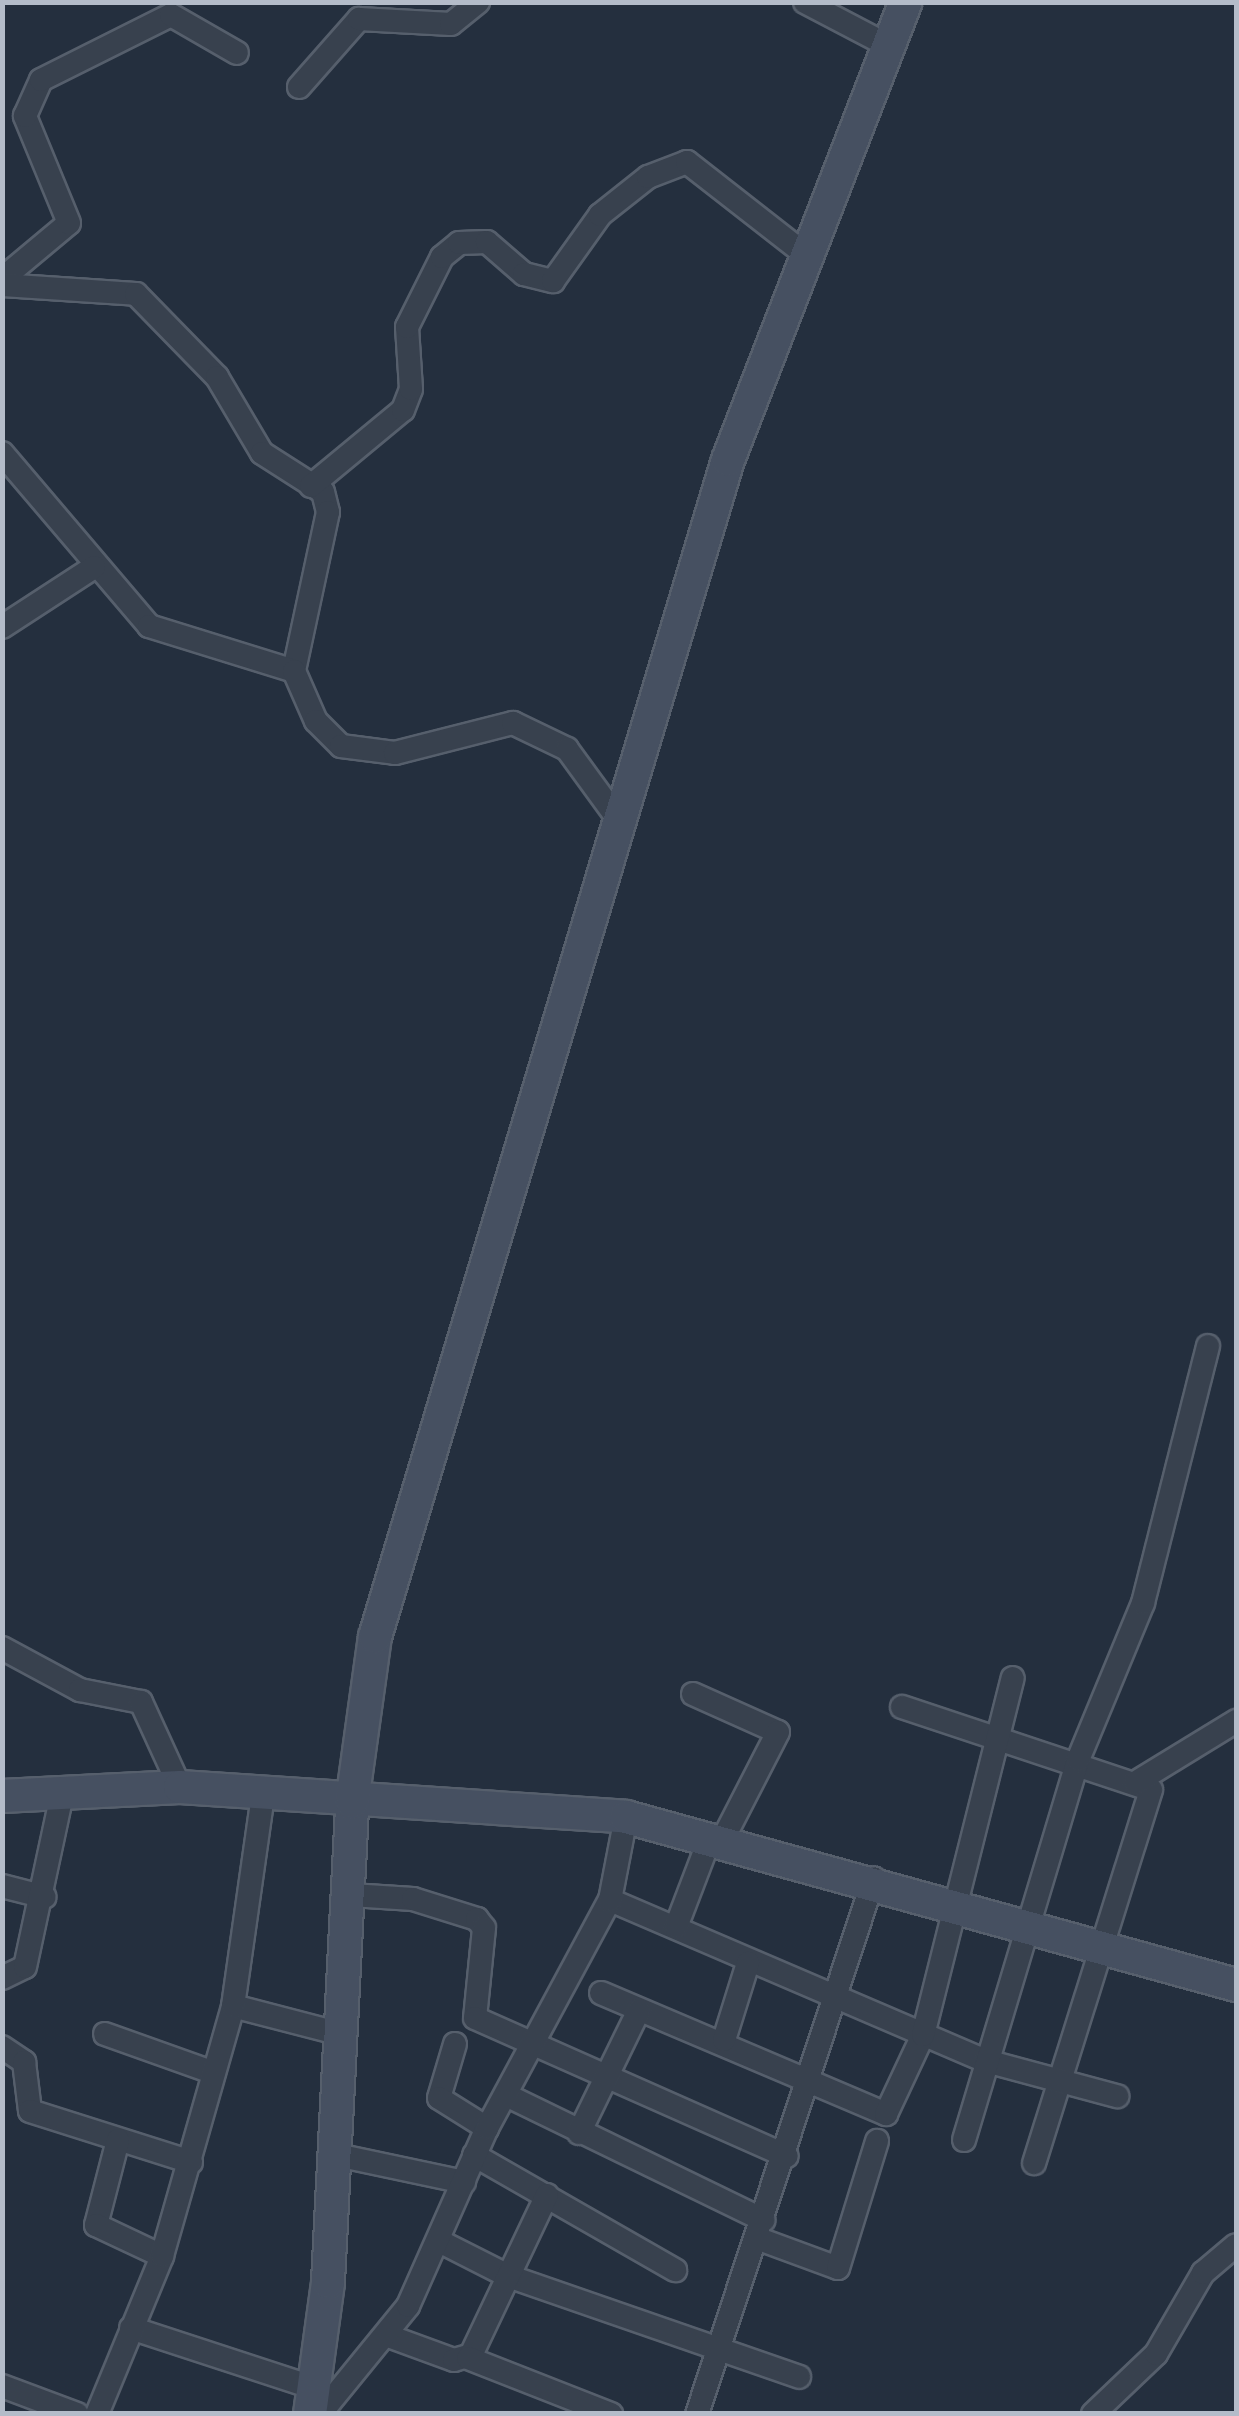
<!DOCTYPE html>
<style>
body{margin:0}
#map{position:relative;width:1239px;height:2416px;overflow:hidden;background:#242f3e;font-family:Inter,sans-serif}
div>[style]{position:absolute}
.roads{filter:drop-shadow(2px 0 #565f6c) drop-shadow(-2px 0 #565f6c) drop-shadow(0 2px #565f6c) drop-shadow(0 -2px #565f6c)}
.street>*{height:22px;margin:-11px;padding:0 11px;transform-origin:11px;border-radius:11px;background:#38414e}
.secondary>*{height:32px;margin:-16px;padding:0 16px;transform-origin:16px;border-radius:16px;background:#465061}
span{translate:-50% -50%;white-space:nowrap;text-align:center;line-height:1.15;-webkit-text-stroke:9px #1d2633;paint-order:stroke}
.frame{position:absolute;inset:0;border:5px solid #b4bcc9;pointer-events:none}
</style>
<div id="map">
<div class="roads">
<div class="street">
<i style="left:805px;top:2px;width:93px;rotate:27.7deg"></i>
<i style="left:299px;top:87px;width:91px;rotate:-48.6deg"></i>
<i style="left:359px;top:19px;width:92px;rotate:3.1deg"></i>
<i style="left:451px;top:24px;width:35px;rotate:-39deg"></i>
<i style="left:2px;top:279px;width:87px;rotate:-39.9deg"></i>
<i style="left:69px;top:223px;width:116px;rotate:-112.4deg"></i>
<i style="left:25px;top:116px;width:39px;rotate:-66deg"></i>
<i style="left:41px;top:80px;width:145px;rotate:-26.6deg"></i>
<i style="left:171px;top:15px;width:76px;rotate:29.9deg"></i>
<i style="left:2px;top:285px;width:134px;rotate:3.8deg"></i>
<i style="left:136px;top:294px;width:116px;rotate:45.7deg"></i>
<i style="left:217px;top:377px;width:88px;rotate:59.4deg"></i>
<i style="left:262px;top:453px;width:72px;rotate:32.6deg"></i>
<i style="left:323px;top:492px;width:21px;rotate:76deg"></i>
<i style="left:328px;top:512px;width:163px;rotate:102.1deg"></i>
<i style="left:2px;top:453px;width:227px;rotate:49.6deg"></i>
<i style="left:149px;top:626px;width:152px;rotate:17.2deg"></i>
<i style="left:294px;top:671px;width:55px;rotate:66.3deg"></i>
<i style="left:316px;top:721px;width:35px;rotate:45deg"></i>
<i style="left:341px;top:746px;width:54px;rotate:7.4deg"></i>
<i style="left:395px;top:753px;width:122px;rotate:-14.3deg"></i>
<i style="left:513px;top:723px;width:60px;rotate:25.7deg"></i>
<i style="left:567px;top:749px;width:87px;rotate:53.9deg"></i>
<i style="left:311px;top:486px;width:119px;rotate:-39.6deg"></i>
<i style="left:403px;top:410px;width:22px;rotate:-69deg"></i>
<i style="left:411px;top:389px;width:62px;rotate:-93.7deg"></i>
<i style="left:407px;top:327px;width:78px;rotate:-63.4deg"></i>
<i style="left:442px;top:257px;width:22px;rotate:-39deg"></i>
<i style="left:459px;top:243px;width:28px;rotate:-2deg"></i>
<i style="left:487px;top:242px;width:49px;rotate:40.9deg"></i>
<i style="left:524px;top:274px;width:30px;rotate:14deg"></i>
<i style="left:553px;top:281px;width:81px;rotate:-54.5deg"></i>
<i style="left:600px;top:215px;width:61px;rotate:-38.4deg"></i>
<i style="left:648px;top:177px;width:42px;rotate:-21deg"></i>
<i style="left:687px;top:162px;width:146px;rotate:38deg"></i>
<i style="left:2px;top:627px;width:110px;rotate:-33.1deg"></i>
<i style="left:2px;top:1648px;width:89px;rotate:28.3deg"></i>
<i style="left:80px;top:1690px;width:62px;rotate:11.1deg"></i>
<i style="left:141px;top:1702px;width:94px;rotate:65.4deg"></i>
<i style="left:693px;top:1694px;width:93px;rotate:24.1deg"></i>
<i style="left:778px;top:1732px;width:120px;rotate:117.2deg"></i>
<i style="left:902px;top:1707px;width:262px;rotate:18.4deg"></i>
<i style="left:1151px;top:1790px;width:391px;rotate:107.4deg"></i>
<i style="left:1135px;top:1783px;width:119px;rotate:-31.5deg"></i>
<i style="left:2px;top:1886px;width:44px;rotate:14.3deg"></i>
<i style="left:351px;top:1895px;width:62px;rotate:3.7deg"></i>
<i style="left:413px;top:1899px;width:67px;rotate:17.4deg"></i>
<i style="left:477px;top:1919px;width:11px;rotate:52deg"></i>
<i style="left:484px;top:1928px;width:90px;rotate:95.7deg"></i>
<i style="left:475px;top:2018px;width:341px;rotate:23.9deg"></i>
<i style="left:610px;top:1900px;width:409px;rotate:23.2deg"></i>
<i style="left:986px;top:2061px;width:136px;rotate:15deg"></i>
<i style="left:676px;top:1927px;width:95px;rotate:-69.1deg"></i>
<i style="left:2px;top:1978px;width:25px;rotate:-26deg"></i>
<i style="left:25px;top:1967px;width:172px;rotate:-77.9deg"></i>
<i style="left:601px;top:1993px;width:310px;rotate:23deg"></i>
<i style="left:886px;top:2114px;width:87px;rotate:-64.9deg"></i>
<i style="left:923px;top:2035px;width:368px;rotate:-75.9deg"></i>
<i style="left:233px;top:2006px;width:107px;rotate:14.6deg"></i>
<i style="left:105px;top:2034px;width:114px;rotate:19.6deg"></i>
<i style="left:724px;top:2040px;width:81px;rotate:-72.7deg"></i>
<i style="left:455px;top:2044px;width:56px;rotate:106.5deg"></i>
<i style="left:439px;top:2098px;width:57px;rotate:32deg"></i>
<i style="left:2px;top:2047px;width:27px;rotate:34deg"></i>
<i style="left:24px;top:2062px;width:49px;rotate:83deg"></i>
<i style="left:30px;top:2111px;width:169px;rotate:17.6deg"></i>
<i style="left:508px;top:2096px;width:284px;rotate:25.9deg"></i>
<i style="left:579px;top:2133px;width:137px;rotate:-64deg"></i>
<i style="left:118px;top:2140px;width:88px;rotate:104.5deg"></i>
<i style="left:96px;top:2225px;width:73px;rotate:25.2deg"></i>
<i style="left:964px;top:2140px;width:397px;rotate:-73.3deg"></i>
<i style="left:1078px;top:1760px;width:170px;rotate:-67.5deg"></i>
<i style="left:1143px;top:1603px;width:265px;rotate:-75.8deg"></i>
<i style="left:332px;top:2154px;width:135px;rotate:12deg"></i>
<i style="left:474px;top:2155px;width:232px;rotate:29.8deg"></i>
<i style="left:759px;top:2239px;width:84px;rotate:20.2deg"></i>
<i style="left:838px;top:2268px;width:133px;rotate:-72.9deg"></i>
<i style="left:441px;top:2242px;width:75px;rotate:26.9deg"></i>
<i style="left:508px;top:2276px;width:308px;rotate:19.1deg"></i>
<i style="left:131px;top:2328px;width:190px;rotate:18.1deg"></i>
<i style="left:391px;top:2337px;width:67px;rotate:20.1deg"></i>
<i style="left:454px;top:2360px;width:18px;rotate:-16deg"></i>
<i style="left:471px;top:2355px;width:177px;rotate:-64.6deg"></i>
<i style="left:468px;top:2358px;width:154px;rotate:21.4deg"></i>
<i style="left:2px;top:2386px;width:80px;rotate:20.5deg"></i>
<i style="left:97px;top:2414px;width:171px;rotate:-67.6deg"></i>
<i style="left:162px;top:2256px;width:260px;rotate:-74.1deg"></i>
<i style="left:233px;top:2006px;width:214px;rotate:-81.9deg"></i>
<i style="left:320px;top:2414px;width:139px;rotate:-50.8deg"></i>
<i style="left:408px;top:2306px;width:195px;rotate:-66.1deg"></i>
<i style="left:487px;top:2128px;width:259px;rotate:-61.7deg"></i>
<i style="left:610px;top:1900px;width:85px;rotate:-79.1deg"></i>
<i style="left:697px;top:2414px;width:564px;rotate:-71.73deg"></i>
<i style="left:1093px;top:2414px;width:87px;rotate:-43.6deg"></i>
<i style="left:1156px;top:2354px;width:94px;rotate:-59.9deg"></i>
<i style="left:1203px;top:2273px;width:43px;rotate:-40.3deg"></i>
</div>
<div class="secondary">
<i style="left:2px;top:1796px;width:178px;rotate:-2.9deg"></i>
<i style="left:180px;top:1787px;width:447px;rotate:3.8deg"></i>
<i style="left:626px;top:1817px;width:633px;rotate:15.4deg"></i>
<i style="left:310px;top:2414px;width:133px;rotate:-82.2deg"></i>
<i style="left:328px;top:2282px;width:481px;rotate:-87.1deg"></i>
<i style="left:352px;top:1802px;width:167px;rotate:-82.1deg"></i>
<i style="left:375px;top:1637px;width:1229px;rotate:-73.31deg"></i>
<i style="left:728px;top:460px;width:491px;rotate:-68.8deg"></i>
</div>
</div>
<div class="frame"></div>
</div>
